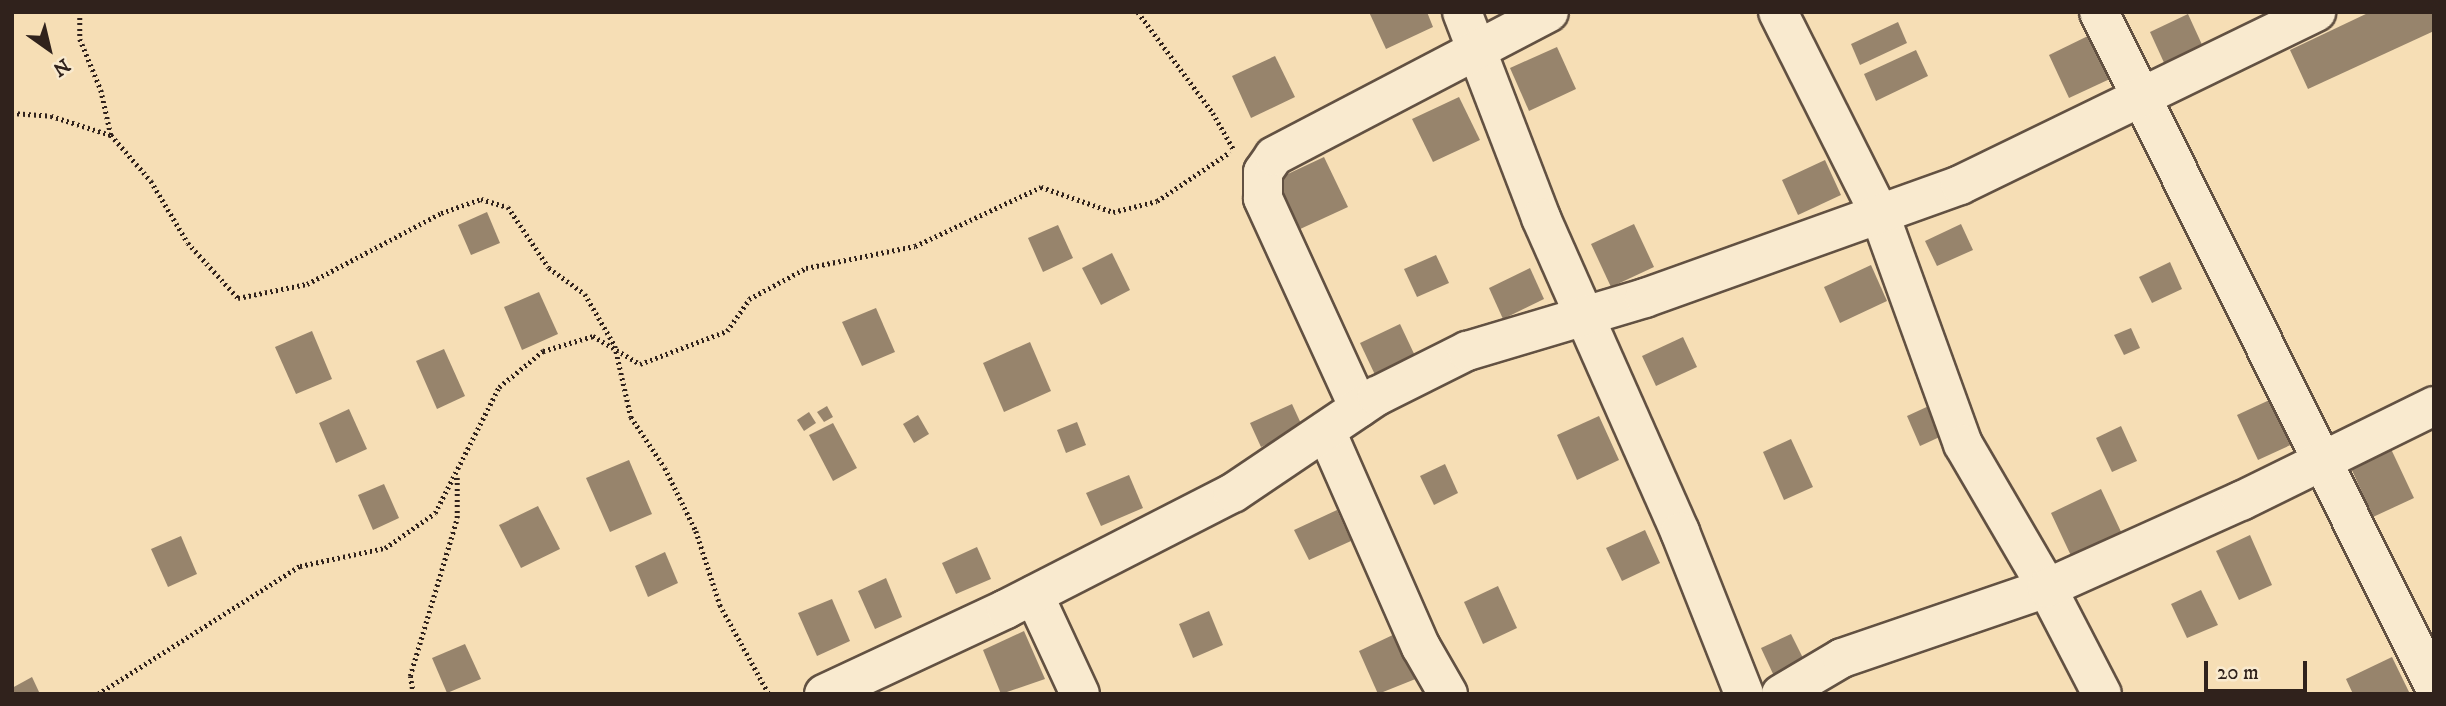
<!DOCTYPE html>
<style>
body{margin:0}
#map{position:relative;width:2446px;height:706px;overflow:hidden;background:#f6deb5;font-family:"IM FELL DW Pica",serif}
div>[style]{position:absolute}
.building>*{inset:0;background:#97846c}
.path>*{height:4.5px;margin-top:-2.25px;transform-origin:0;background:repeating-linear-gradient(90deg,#30221c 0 2px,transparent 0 5.5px)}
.roads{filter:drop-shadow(2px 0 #625142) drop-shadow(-2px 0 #625142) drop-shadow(0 2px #625142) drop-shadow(0 -2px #625142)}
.minor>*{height:38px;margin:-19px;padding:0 19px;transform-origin:19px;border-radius:19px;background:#f9eacf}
span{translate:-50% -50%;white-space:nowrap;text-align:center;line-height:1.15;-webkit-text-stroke:5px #f9eacf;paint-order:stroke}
.frame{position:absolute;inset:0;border:14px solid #30221c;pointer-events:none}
.north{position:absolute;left:14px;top:14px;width:70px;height:70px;-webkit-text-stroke:5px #f9eacf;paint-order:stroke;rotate:146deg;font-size:19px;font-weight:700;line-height:28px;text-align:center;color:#30221c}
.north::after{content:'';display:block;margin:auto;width:24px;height:32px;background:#30221c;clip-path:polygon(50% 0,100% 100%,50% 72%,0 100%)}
.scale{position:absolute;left:2204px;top:661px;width:103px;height:32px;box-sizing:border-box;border:4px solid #30221c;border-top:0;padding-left:9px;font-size:21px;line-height:24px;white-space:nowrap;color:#30221c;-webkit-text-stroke:5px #f9eacf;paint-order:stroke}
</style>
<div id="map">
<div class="building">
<i style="clip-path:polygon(1369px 12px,1427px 12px,1433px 27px,1386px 49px)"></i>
<i style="clip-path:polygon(2370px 12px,2434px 12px,2434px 31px,2308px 89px,2290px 50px)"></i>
<i style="clip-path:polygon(2188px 14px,2204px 49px,2166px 67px,2150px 32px)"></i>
<i style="clip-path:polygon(1898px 22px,1907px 43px,1860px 65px,1851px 44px)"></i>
<i style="clip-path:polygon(2092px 34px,2112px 78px,2069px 98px,2049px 55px)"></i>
<i style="clip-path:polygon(1557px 47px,1576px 89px,1529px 111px,1510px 68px)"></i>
<i style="clip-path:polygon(1916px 50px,1928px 76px,1876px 101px,1864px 74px)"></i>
<i style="clip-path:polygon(1275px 56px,1295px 97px,1251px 118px,1232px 76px)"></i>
<i style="clip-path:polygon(1459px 97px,1480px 140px,1433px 162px,1412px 119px)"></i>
<i style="clip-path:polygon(1324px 157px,1348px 207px,1298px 230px,1275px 180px)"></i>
<i style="clip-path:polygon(1825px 160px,1841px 195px,1798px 215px,1782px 180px)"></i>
<i style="clip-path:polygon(487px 212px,500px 243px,471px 255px,458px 225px)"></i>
<i style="clip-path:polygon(1634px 224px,1654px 267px,1611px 287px,1591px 244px)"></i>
<i style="clip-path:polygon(1961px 224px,1973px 250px,1937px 266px,1925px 241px)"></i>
<i style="clip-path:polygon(1058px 225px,1073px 258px,1043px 272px,1028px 238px)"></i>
<i style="clip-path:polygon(1112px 253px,1130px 290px,1101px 305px,1082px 268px)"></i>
<i style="clip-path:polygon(1436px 255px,1449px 283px,1417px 297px,1404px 269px)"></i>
<i style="clip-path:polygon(2170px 262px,2182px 289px,2152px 303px,2139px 277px)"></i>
<i style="clip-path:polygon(1871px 265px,1887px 301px,1840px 323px,1824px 287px)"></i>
<i style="clip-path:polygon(1530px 268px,1544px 299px,1503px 319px,1489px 288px)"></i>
<i style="clip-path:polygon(539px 292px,558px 334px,522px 350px,504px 307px)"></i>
<i style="clip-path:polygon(876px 308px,895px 352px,862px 366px,842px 322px)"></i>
<i style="clip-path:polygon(1400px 324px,1417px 360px,1377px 379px,1360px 343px)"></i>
<i style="clip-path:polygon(2131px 328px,2140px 348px,2124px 355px,2114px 335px)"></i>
<i style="clip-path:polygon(312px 331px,332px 379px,296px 394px,275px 347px)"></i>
<i style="clip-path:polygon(1683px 337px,1697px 367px,1656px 386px,1642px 356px)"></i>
<i style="clip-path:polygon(1030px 342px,1051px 391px,1004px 412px,983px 363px)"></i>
<i style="clip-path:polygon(444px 349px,465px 396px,437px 409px,416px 361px)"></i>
<i style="clip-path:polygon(2276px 397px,2297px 442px,2258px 460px,2237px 415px)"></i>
<i style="clip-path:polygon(1292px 404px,1303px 428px,1261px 447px,1250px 423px)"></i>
<i style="clip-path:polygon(1931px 405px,1944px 435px,1920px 446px,1907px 416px)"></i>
<i style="clip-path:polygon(827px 406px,833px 417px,824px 422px,817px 412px)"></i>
<i style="clip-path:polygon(349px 409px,367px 449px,336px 463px,319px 423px)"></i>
<i style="clip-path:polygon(809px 412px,816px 423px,804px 431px,797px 420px)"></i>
<i style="clip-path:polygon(918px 415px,929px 434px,914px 443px,903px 424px)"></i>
<i style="clip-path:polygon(1599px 416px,1619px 460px,1577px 480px,1557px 435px)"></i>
<i style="clip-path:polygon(1077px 422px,1086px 445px,1066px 453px,1057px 430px)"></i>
<i style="clip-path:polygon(833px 423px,857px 468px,833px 481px,809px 435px)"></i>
<i style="clip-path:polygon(2121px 426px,2137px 461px,2112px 472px,2096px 438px)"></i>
<i style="clip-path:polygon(1791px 439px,1813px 487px,1784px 500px,1763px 452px)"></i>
<i style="clip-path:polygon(2391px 449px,2414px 498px,2373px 517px,2351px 468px)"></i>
<i style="clip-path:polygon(629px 460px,652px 514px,610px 532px,586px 478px)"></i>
<i style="clip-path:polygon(1445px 464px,1458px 493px,1434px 505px,1420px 476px)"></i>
<i style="clip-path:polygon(1129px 475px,1143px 508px,1101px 526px,1086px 493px)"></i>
<i style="clip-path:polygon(384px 484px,399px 518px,373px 530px,358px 495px)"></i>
<i style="clip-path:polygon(2101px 489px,2123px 536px,2073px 560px,2051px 513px)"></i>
<i style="clip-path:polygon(538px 506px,560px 549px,521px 568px,499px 525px)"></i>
<i style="clip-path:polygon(1337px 510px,1351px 541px,1309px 560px,1294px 530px)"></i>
<i style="clip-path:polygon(1645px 530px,1660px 563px,1622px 581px,1606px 548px)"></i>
<i style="clip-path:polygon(2250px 535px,2272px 585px,2239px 600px,2216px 551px)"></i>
<i style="clip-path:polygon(181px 536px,197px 574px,168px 587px,151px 549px)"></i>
<i style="clip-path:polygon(977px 547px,991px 579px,956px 594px,942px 563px)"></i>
<i style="clip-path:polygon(665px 552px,678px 583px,648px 597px,635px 566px)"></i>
<i style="clip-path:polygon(886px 578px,902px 617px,875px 629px,858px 591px)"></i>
<i style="clip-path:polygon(1498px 586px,1517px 628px,1483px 644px,1464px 602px)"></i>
<i style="clip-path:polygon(2201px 590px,2218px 625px,2187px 638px,2171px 604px)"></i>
<i style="clip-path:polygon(832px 599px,850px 641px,817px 656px,798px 613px)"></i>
<i style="clip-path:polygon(1209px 611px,1223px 645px,1193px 658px,1179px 624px)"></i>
<i style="clip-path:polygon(1024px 631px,1045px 679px,1001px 694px,983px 650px)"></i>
<i style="clip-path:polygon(1397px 633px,1418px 678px,1378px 694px,1359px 651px)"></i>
<i style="clip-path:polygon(1791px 634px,1805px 662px,1774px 676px,1761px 648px)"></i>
<i style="clip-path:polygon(465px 644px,481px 679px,447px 693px,432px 658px)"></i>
<i style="clip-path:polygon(2392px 657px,2410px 694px,2353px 694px,2346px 679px)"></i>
<i style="clip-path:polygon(32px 677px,40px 694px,12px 694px,12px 688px)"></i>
</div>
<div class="path">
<i style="left:80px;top:12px;width:27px;rotate:90deg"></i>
<i style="left:80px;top:39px;width:55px;rotate:67.6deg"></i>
<i style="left:101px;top:90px;width:46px;rotate:77.5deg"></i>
<i style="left:111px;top:135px;width:61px;rotate:49deg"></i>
<i style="left:151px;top:181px;width:72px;rotate:59.2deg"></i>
<i style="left:188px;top:243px;width:74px;rotate:47.7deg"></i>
<i style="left:238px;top:298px;width:70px;rotate:-11.5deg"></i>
<i style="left:307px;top:284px;width:152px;rotate:-27.9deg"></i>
<i style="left:441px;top:213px;width:42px;rotate:-19.3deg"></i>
<i style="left:481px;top:199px;width:28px;rotate:17deg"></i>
<i style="left:508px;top:207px;width:73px;rotate:56.1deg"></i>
<i style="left:549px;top:268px;width:44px;rotate:35.8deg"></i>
<i style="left:585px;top:294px;width:60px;rotate:60deg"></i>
<i style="left:615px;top:346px;width:73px;rotate:77.3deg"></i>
<i style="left:631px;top:417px;width:61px;rotate:56.3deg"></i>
<i style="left:665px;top:468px;width:70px;rotate:63.8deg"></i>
<i style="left:696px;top:531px;width:78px;rotate:72deg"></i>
<i style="left:720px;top:605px;width:102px;rotate:61.2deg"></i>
<i style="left:1138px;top:12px;width:126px;rotate:53.4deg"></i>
<i style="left:1213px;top:113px;width:43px;rotate:60.4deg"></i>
<i style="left:12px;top:113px;width:39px;rotate:4deg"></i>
<i style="left:51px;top:116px;width:63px;rotate:17.6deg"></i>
<i style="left:98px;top:694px;width:239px;rotate:-32.4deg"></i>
<i style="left:300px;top:566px;width:87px;rotate:-12deg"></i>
<i style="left:385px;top:548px;width:61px;rotate:-35deg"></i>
<i style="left:435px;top:513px;width:141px;rotate:-63.1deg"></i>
<i style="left:499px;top:387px;width:57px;rotate:-39.3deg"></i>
<i style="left:543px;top:351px;width:52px;rotate:-16.7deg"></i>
<i style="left:593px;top:336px;width:55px;rotate:30.8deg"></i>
<i style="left:640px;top:364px;width:93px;rotate:-20.8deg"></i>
<i style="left:727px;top:331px;width:39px;rotate:-55deg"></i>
<i style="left:749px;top:299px;width:65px;rotate:-28.5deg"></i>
<i style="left:806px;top:268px;width:111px;rotate:-11.4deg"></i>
<i style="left:915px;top:246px;width:139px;rotate:-25.1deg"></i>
<i style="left:1041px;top:187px;width:76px;rotate:19.1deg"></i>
<i style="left:1113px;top:212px;width:45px;rotate:-14deg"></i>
<i style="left:1157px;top:201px;width:88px;rotate:-33.9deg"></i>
<i style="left:413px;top:694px;width:18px;rotate:-99deg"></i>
<i style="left:410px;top:676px;width:165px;rotate:-73.4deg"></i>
<i style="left:457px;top:518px;width:44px;rotate:-90deg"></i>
</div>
<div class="roads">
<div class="minor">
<i style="left:1462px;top:12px;width:221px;rotate:69deg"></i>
<i style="left:1541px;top:218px;width:343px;rotate:66.1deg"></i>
<i style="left:1680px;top:532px;width:174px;rotate:68.4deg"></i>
<i style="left:1778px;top:12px;width:227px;rotate:63.3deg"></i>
<i style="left:1880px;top:215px;width:244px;rotate:70.1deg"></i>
<i style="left:1963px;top:444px;width:167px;rotate:59.7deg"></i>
<i style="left:2047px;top:588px;width:119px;rotate:62.6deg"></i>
<i style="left:2099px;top:12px;width:753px;rotate:63.57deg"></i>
<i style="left:1359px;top:408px;width:231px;rotate:-114.6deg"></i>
<i style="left:1263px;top:198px;width:26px;rotate:-90deg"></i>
<i style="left:1263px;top:172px;width:19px;rotate:-55deg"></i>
<i style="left:1274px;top:156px;width:310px;rotate:-27.6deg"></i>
<i style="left:1326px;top:431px;width:236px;rotate:66.3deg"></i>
<i style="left:1421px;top:647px;width:54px;rotate:60.1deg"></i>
<i style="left:1034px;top:595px;width:109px;rotate:65.1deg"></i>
<i style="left:824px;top:694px;width:201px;rotate:-25deg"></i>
<i style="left:1006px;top:609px;width:255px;rotate:-27.1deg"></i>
<i style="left:1233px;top:493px;width:174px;rotate:-34deg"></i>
<i style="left:1377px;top:396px;width:101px;rotate:-26.6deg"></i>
<i style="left:1467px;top:351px;width:186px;rotate:-16.6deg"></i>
<i style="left:1645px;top:298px;width:335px;rotate:-19.7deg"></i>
<i style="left:1960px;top:185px;width:396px;rotate:-25.9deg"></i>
<i style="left:1781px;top:694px;width:71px;rotate:-30.5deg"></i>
<i style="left:1842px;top:658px;width:217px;rotate:-18.9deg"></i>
<i style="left:2047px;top:588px;width:213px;rotate:-24.2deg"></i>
<i style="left:2241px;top:501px;width:215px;rotate:-26.2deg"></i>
</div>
</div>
<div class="frame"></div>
<div class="north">N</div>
<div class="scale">20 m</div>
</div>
